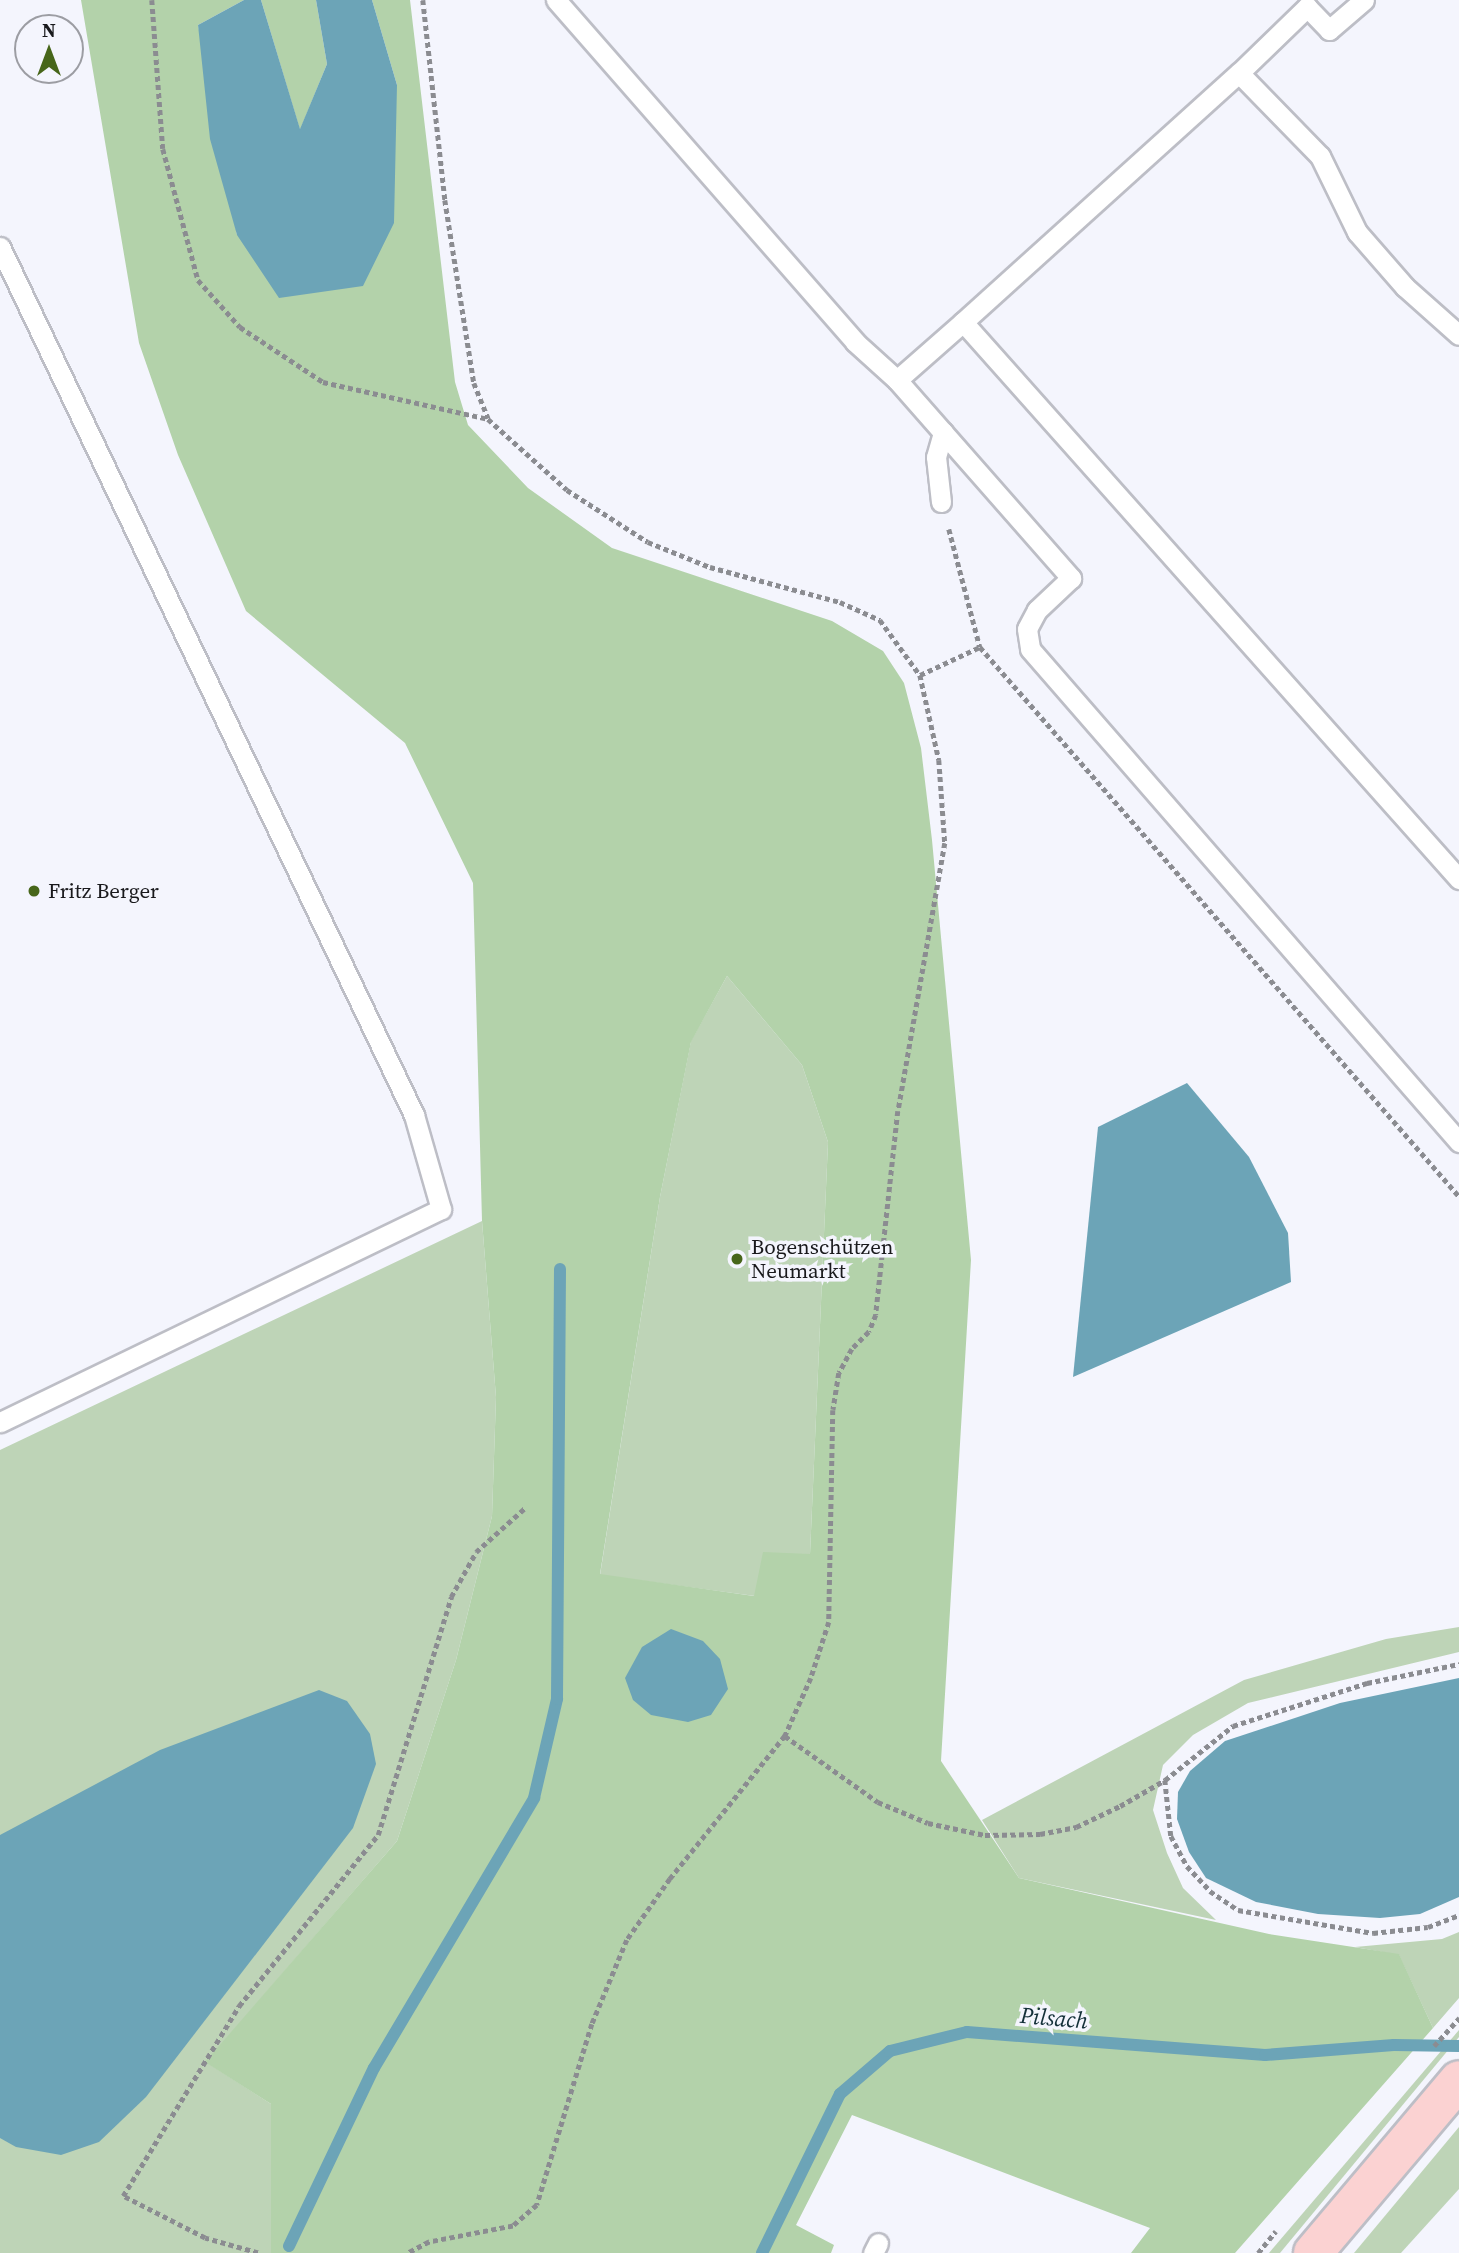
<!DOCTYPE html>
<meta charset="utf-8">
<style>
body{margin:0}
#map{position:relative;width:1459px;height:2253px;overflow:hidden;background:#f4f5fd;font-family:"Source Serif 4",serif}
div>[style]{position:absolute}
.green>*{inset:0;background:#bed4b7}
.forest>*{inset:0;background:#b3d2aa}
.water>*{inset:0;background:#6ca4b7}
.stream>*{height:12px;margin:-6px;padding:0 6px;transform-origin:6px;border-radius:6px;background:#6ca4b7}
.path>*{height:4.5px;margin-top:-2.25px;transform-origin:0;background:repeating-linear-gradient(90deg,#8b8c91 0 5px,transparent 0 8.5px)}
.roads{filter:drop-shadow(2px 0 #bdbec6) drop-shadow(-2px 0 #bdbec6) drop-shadow(0 2px #bdbec6) drop-shadow(0 -2px #bdbec6)}
.service>*{height:19px;margin:-9.5px;padding:0 9.5px;transform-origin:9.5px;border-radius:9.5px;background:#fff}
.primary>*{height:38px;margin:-19px;padding:0 19px;transform-origin:19px;border-radius:19px;background:#fbd2d2}
.dots>*{width:19px;height:19px;translate:-50% -50%;box-sizing:border-box;border:4px solid #f4f5fd;border-radius:50%}
span{translate:-50% -50%;white-space:nowrap;text-align:center;line-height:1.15;-webkit-text-stroke:7px #f4f5fd;paint-order:stroke}
.poi-label{font-size:21px;color:#19191c}
.left{translate:0 -50%;text-align:left}
.water-label{font-size:23px;color:#143039;font-style:italic}
.north{position:absolute;left:14px;top:14px;width:70px;height:70px;box-sizing:border-box;background:#f4f5fd;border:2px solid #9c9da3;border-radius:50%;rotate:0deg;font-size:19px;font-weight:700;line-height:28px;text-align:center;color:#19191c}
.north::after{content:'';display:block;margin:auto;width:24px;height:32px;background:#47661a;clip-path:polygon(50% 0,100% 100%,50% 72%,0 100%)}
</style>
<div id="map">
<div class="green">
<i style="clip-path:polygon(727px 976px,802px 1065px,828px 1142px,810px 1554px,755px 1596px,600px 1575px,660px 1197px,691px 1041px)"></i>
<i style="clip-path:polygon(482px 1221px,496px 1397px,492px 1516px,456px 1660px,397px 1841px,206px 2062px,271px 2104px,271px 2253px,0 2253px,0 1450px)"></i>
<i style="clip-path:polygon(1459px 1627px,1459px 1652px,1248px 1703px,1193px 1735px,1163px 1765px,1153px 1810px,1167px 1853px,1183px 1888px,1216px 1920px,1019px 1878px,982px 1820px,1244px 1680px,1386px 1639px)"></i>
<i style="clip-path:polygon(1459px 1932px,1459px 1998px,1433px 2028px,1399px 1955px,1355px 1947px,1442px 1939px)"></i>
<i style="clip-path:polygon(1459px 2030px,1459px 2037px,1280px 2253px,1269px 2253px)"></i>
<i style="clip-path:polygon(1459px 2127px,1459px 2189px,1401px 2253px,1354px 2253px)"></i>
</div>
<div class="forest">
<i style="clip-path:polygon(evenodd,81px 0,244px 0,198px 25px,237px 235px,397px 85px,372px 0,410px 0,455px 382px,468px 425px,528px 488px,612px 548px,832px 621px,883px 651px,904px 683px,921px 748px,932px 840px,971px 1260px,941px 1761px,1019px 1878px,1269px 1934px,1399px 1954px,1433px 2028px,1235px 2253px,1131px 2253px,1150px 2228px,852px 2115px,796px 2225px,834px 2245px,831px 2253px,271px 2253px,271px 2104px,205px 2062px,397px 1841px,456px 1660px,492px 1516px,496px 1397px,482px 1221px,473px 883px,405px 743px,246px 611px,178px 455px,139px 343px,81px 0,727px 976px,802px 1065px,828px 1142px,810px 1554px,763px 1552px,754px 1596px,600px 1574px,660px 1197px,691px 1042px,727px 976px)"></i>
<i style="clip-path:polygon(261px 0,316px 0,327px 64px,300px 130px)"></i>
</div>
<div class="water">
<i style="clip-path:polygon(244px 0,261px 0,300px 129px,327px 64px,316px 0,372px 0,397px 85px,394px 223px,363px 286px,279px 298px,237px 235px,210px 139px,198px 25px)"></i>
<i style="clip-path:polygon(1187px 1083px,1249px 1157px,1288px 1233px,1291px 1282px,1073px 1377px,1098px 1127px)"></i>
<i style="clip-path:polygon(671px 1629px,703px 1641px,720px 1659px,728px 1689px,711px 1715px,688px 1722px,651px 1715px,633px 1700px,625px 1678px,642px 1647px)"></i>
<i style="clip-path:polygon(1459px 1678px,1459px 1897px,1420px 1914px,1380px 1918px,1318px 1914px,1256px 1902px,1206px 1878px,1189px 1852px,1177px 1819px,1178px 1792px,1190px 1771px,1225px 1741px,1340px 1703px)"></i>
<i style="clip-path:polygon(319px 1690px,347px 1701px,370px 1734px,376px 1764px,353px 1828px,146px 2097px,99px 2142px,61px 2155px,16px 2147px,0 2138px,0 1835px,160px 1750px)"></i>
</div>
<div class="stream">
<i style="left:289px;top:2246px;width:197px;rotate:-64.5deg"></i>
<i style="left:374px;top:2068px;width:314px;rotate:-59.3deg"></i>
<i style="left:534px;top:1798px;width:102px;rotate:-76.9deg"></i>
<i style="left:557px;top:1699px;width:430px;rotate:-89.6deg"></i>
<i style="left:762px;top:2253px;width:177px;rotate:-63.9deg"></i>
<i style="left:840px;top:2094px;width:66px;rotate:-40.7deg"></i>
<i style="left:890px;top:2051px;width:79px;rotate:-13.9deg"></i>
<i style="left:967px;top:2032px;width:299px;rotate:4.4deg"></i>
<i style="left:1265px;top:2055px;width:129px;rotate:-4.4deg"></i>
<i style="left:1394px;top:2045px;width:65px;rotate:0.9deg"></i>
</div>
<div class="path">
<i style="left:152px;top:0;width:149px;rotate:85.8deg"></i>
<i style="left:163px;top:149px;width:136px;rotate:75deg"></i>
<i style="left:198px;top:280px;width:63px;rotate:48.2deg"></i>
<i style="left:240px;top:327px;width:100px;rotate:33.5deg"></i>
<i style="left:323px;top:382px;width:169px;rotate:12.6deg"></i>
<i style="left:488px;top:419px;width:106px;rotate:41.9deg"></i>
<i style="left:567px;top:490px;width:96px;rotate:32.7deg"></i>
<i style="left:648px;top:542px;width:67px;rotate:22deg"></i>
<i style="left:710px;top:567px;width:135px;rotate:15.1deg"></i>
<i style="left:840px;top:602px;width:44px;rotate:24.2deg"></i>
<i style="left:880px;top:620px;width:68px;rotate:54deg"></i>
<i style="left:920px;top:675px;width:87px;rotate:77.4deg"></i>
<i style="left:939px;top:760px;width:83px;rotate:85.9deg"></i>
<i style="left:945px;top:843px;width:272px;rotate:99.9deg"></i>
<i style="left:898px;top:1111px;width:205px;rotate:96.2deg"></i>
<i style="left:876px;top:1315px;width:18px;rotate:112deg"></i>
<i style="left:869px;top:1332px;width:24px;rotate:135deg"></i>
<i style="left:852px;top:1349px;width:27px;rotate:118deg"></i>
<i style="left:839px;top:1373px;width:37px;rotate:99deg"></i>
<i style="left:833px;top:1410px;width:212px;rotate:91.1deg"></i>
<i style="left:829px;top:1622px;width:59px;rotate:107.8deg"></i>
<i style="left:811px;top:1678px;width:64px;rotate:114.1deg"></i>
<i style="left:785px;top:1736px;width:184px;rotate:128.8deg"></i>
<i style="left:670px;top:1879px;width:75px;rotate:125.2deg"></i>
<i style="left:627px;top:1940px;width:91px;rotate:112.6deg"></i>
<i style="left:592px;top:2024px;width:189px;rotate:106.9deg"></i>
<i style="left:537px;top:2205px;width:32px;rotate:139deg"></i>
<i style="left:513px;top:2226px;width:86px;rotate:169.2deg"></i>
<i style="left:429px;top:2242px;width:24px;rotate:152deg"></i>
<i style="left:423px;top:0;width:201px;rotate:83.7deg"></i>
<i style="left:445px;top:200px;width:185px;rotate:81deg"></i>
<i style="left:474px;top:383px;width:38px;rotate:68deg"></i>
<i style="left:949px;top:529px;width:122px;rotate:75.3deg"></i>
<i style="left:920px;top:675px;width:66px;rotate:-25deg"></i>
<i style="left:980px;top:647px;width:729px;rotate:48.9deg"></i>
<i style="left:785px;top:1736px;width:114px;rotate:35.4deg"></i>
<i style="left:878px;top:1802px;width:54px;rotate:22.8deg"></i>
<i style="left:928px;top:1823px;width:58px;rotate:11.9deg"></i>
<i style="left:985px;top:1835px;width:55px;rotate:-1deg"></i>
<i style="left:1040px;top:1834px;width:37px;rotate:-11deg"></i>
<i style="left:1076px;top:1827px;width:49px;rotate:-25.5deg"></i>
<i style="left:1120px;top:1806px;width:52px;rotate:-30deg"></i>
<i style="left:1165px;top:1780px;width:87px;rotate:-38.5deg"></i>
<i style="left:1233px;top:1726px;width:141px;rotate:-17.8deg"></i>
<i style="left:1367px;top:1683px;width:94px;rotate:-11.7deg"></i>
<i style="left:1165px;top:1780px;width:56px;rotate:83.9deg"></i>
<i style="left:1171px;top:1836px;width:34px;rotate:62deg"></i>
<i style="left:1187px;top:1866px;width:34px;rotate:47deg"></i>
<i style="left:1210px;top:1891px;width:34px;rotate:34deg"></i>
<i style="left:1238px;top:1910px;width:137px;rotate:9.7deg"></i>
<i style="left:1373px;top:1933px;width:55px;rotate:-6.2deg"></i>
<i style="left:1428px;top:1927px;width:33px;rotate:-21deg"></i>
<i style="left:1434px;top:2046px;width:38px;rotate:-48deg"></i>
<i style="left:258px;top:2253px;width:55px;rotate:-164.2deg"></i>
<i style="left:205px;top:2238px;width:92px;rotate:-152.9deg"></i>
<i style="left:123px;top:2196px;width:223px;rotate:-58.6deg"></i>
<i style="left:239px;top:2006px;width:220px;rotate:-50.9deg"></i>
<i style="left:378px;top:1835px;width:249px;rotate:-72.9deg"></i>
<i style="left:451px;top:1597px;width:51px;rotate:-60.9deg"></i>
<i style="left:476px;top:1552px;width:67px;rotate:-42deg"></i>
<i style="left:1258px;top:2253px;width:28px;rotate:-51deg"></i>
</div>
<div class="roads">
<div class="service">
<i style="left:556px;top:0;width:454px;rotate:48.8deg"></i>
<i style="left:855px;top:342px;width:57px;rotate:42.1deg"></i>
<i style="left:897px;top:380px;width:88px;rotate:-41.3deg"></i>
<i style="left:963px;top:322px;width:746px;rotate:48.32deg"></i>
<i style="left:1239px;top:73px;width:95px;rotate:-44.1deg"></i>
<i style="left:1307px;top:7px;width:32px;rotate:46deg"></i>
<i style="left:1329px;top:30px;width:46px;rotate:-40.6deg"></i>
<i style="left:0;top:247px;width:962px;rotate:64.5deg"></i>
<i style="left:414px;top:1115px;width:98px;rotate:74deg"></i>
<i style="left:441px;top:1209px;width:490px;rotate:154.2deg"></i>
<i style="left:963px;top:322px;width:372px;rotate:-42.1deg"></i>
<i style="left:1239px;top:73px;width:116px;rotate:45.7deg"></i>
<i style="left:1320px;top:156px;width:85px;rotate:64deg"></i>
<i style="left:1357px;top:232px;width:73px;rotate:48.9deg"></i>
<i style="left:1405px;top:287px;width:72px;rotate:41.6deg"></i>
<i style="left:897px;top:380px;width:264px;rotate:48.7deg"></i>
<i style="left:1071px;top:578px;width:47px;rotate:136.7deg"></i>
<i style="left:1037px;top:610px;width:21px;rotate:118deg"></i>
<i style="left:1027px;top:629px;width:20px;rotate:81deg"></i>
<i style="left:1030px;top:649px;width:654px;rotate:48.97deg"></i>
<i style="left:941px;top:502px;width:45px;rotate:-96.3deg"></i>
<i style="left:936px;top:457px;width:26px;rotate:-74deg"></i>
<i style="left:873px;top:2253px;width:11px;rotate:-63deg"></i>
</div>
<div class="primary">
<i style="left:1313px;top:2253px;width:226px;rotate:-49.8deg"></i>
</div>
</div>
<div class="dots">
<i style="left:34px;top:891px;background:#47661a"></i>
<i style="left:737px;top:1259px;background:#47661a"></i>
</div>
<div class="poi-label">
<span class="left" style="left:48px;top:891px">Fritz Berger</span>
<span class="left" style="left:751px;top:1259px">Bogenschützen<br>Neumarkt</span>
</div>
<div class="water-label">
<span style="left:1054px;top:2018px;rotate:5deg">Pilsach</span>
</div>
<div class="north">N</div>
</div>
